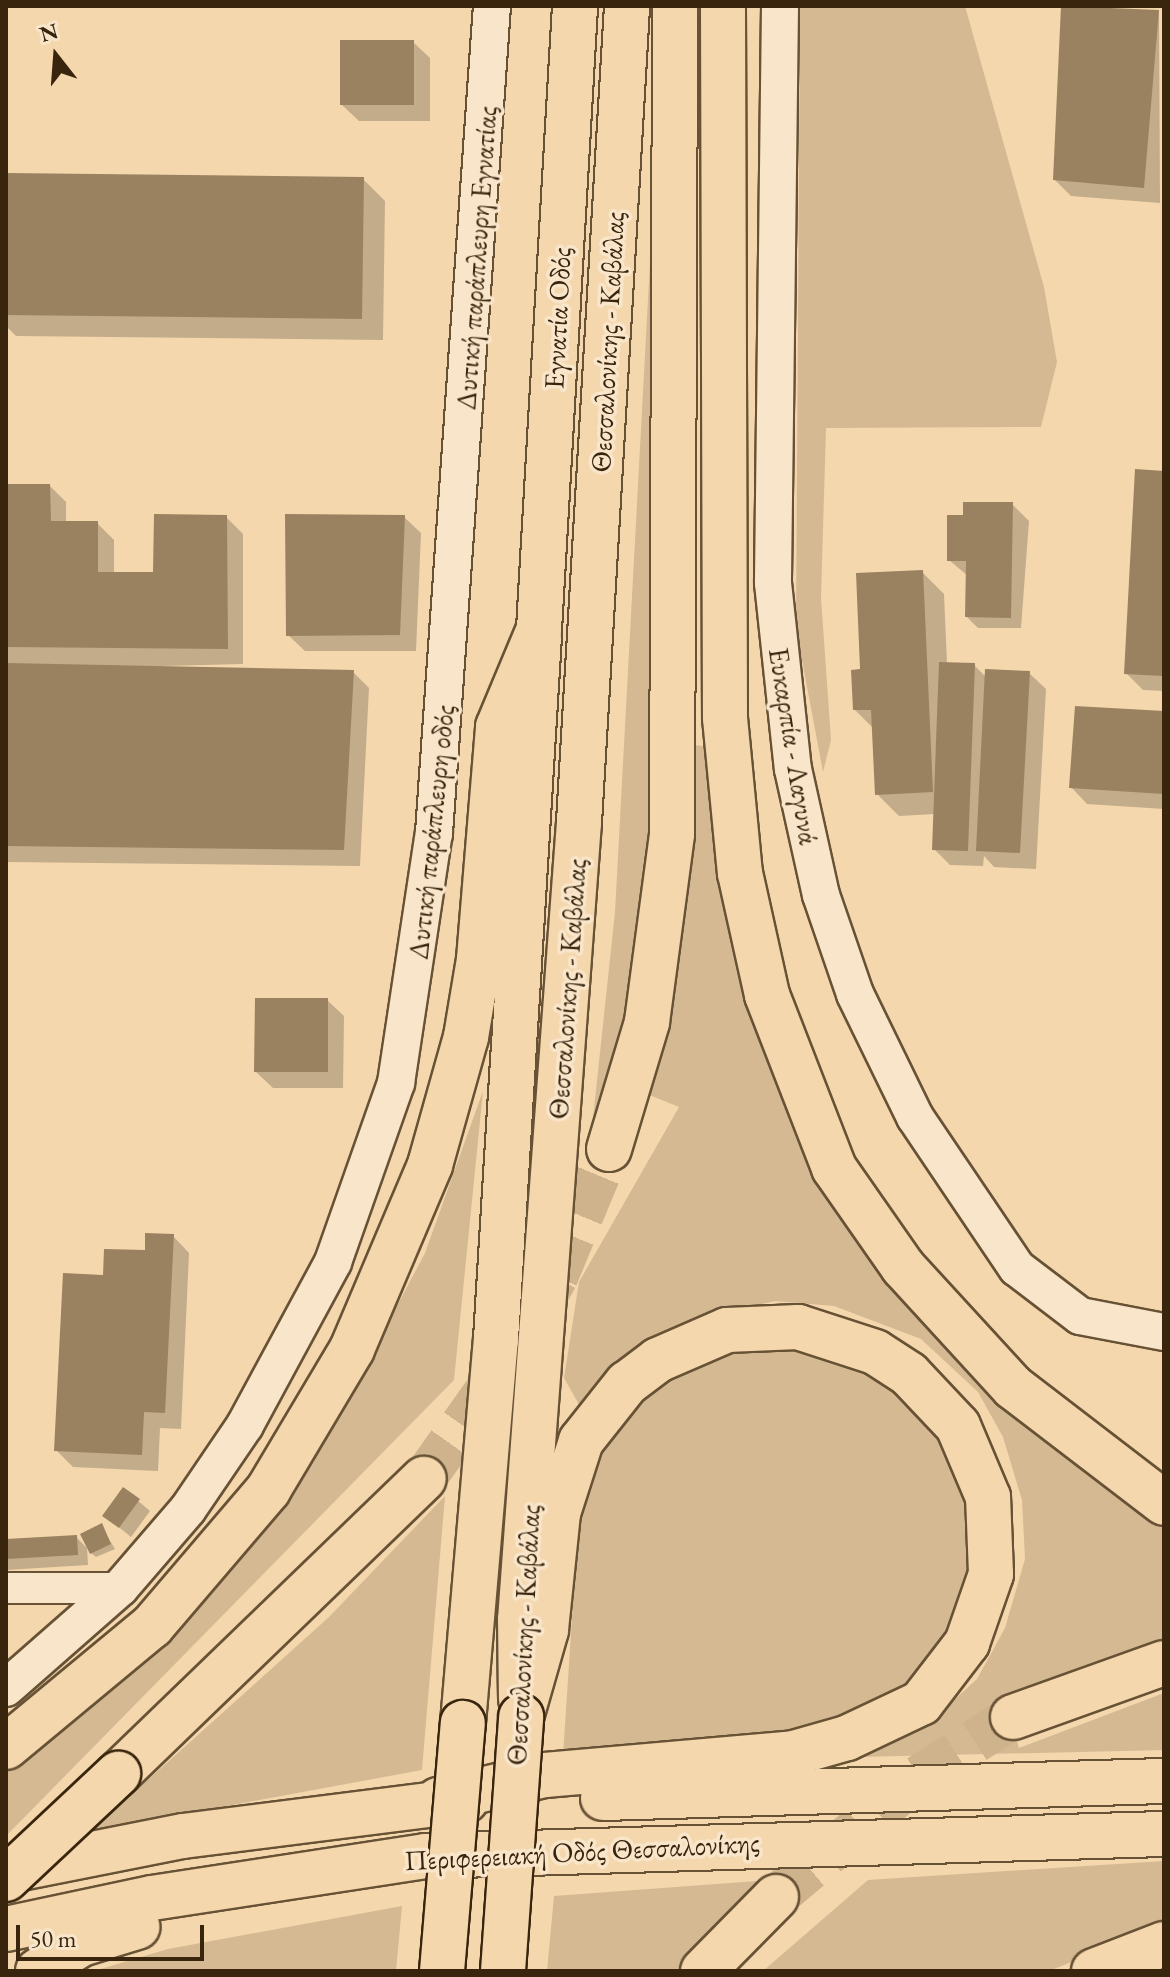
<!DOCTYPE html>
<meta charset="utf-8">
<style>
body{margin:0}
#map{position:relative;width:1170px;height:1977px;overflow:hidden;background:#f4d7ad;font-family:"EB Garamond",serif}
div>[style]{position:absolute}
.green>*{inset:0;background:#d4b992}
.shadow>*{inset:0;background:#0003}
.building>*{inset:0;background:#9a8260}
.motorway-tunnel>*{height:44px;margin-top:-22px;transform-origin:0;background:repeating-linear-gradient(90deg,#cfb38d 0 44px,transparent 0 66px)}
.roads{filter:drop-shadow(2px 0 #685235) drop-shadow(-2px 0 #685235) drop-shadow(0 2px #685235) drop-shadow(0 -2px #685235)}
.minor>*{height:30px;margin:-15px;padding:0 15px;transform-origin:15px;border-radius:15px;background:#f8e5ca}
.tertiary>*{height:36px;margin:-18px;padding:0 18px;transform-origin:18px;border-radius:18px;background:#f8e5ca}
.trunk>*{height:44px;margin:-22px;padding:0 22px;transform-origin:22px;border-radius:22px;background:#f4d7ad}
.motorway>*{height:44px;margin:-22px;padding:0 22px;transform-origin:22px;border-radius:22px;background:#f4d7ad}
.bridges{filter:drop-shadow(2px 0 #39250d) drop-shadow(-2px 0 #39250d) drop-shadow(0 2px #39250d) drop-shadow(0 -2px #39250d)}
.trunk-bridge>*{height:44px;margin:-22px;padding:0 22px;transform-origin:22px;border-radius:22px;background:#f4d7ad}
.motorway-bridge>*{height:44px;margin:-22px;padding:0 22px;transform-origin:22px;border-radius:22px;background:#f4d7ad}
span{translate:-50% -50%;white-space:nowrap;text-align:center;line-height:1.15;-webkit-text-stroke:7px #f8e5ca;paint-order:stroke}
.street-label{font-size:28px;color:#39250d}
.frame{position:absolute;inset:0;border:8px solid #39250d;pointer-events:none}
.north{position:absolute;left:16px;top:16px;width:80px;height:80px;-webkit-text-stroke:6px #f8e5ca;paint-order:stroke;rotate:343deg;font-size:22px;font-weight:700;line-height:32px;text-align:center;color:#39250d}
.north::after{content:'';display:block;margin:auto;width:28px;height:36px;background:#39250d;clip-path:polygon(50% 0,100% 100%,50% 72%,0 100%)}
.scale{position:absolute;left:16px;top:1925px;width:188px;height:36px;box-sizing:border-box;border:4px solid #39250d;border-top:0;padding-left:10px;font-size:24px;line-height:28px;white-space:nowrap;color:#39250d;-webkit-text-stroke:6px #f8e5ca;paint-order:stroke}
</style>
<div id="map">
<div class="green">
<i style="clip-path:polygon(800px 6px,965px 6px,1044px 287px,1057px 362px,1041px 427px,826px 428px,821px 598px,831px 740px,823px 772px,796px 628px)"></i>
<i style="clip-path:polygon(652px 225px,658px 226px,659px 813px,623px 1071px,593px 1118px,615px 912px)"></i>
<i style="clip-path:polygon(694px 745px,709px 747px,755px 1014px,811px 1169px,901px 1295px,1164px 1523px,1164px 1652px,1007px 1706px,1019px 1748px,1164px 1693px,1164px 1750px,858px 1757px,930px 1722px,977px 1679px,1005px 1628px,1025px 1559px,1022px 1500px,1003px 1437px,978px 1392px,921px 1339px,834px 1306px,775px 1301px,712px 1315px,581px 1408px,564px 1378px,579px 1282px,679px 1107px,647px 1094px,677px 973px)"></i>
<i style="clip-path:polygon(483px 1091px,454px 1380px,6px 1836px,6px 1757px,294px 1482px,339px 1415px,425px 1253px)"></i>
<i style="clip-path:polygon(771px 1337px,883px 1369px,967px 1469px,976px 1584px,919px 1684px,813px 1730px,563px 1756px,578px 1526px,594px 1464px,631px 1405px,673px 1370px)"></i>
<i style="clip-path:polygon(445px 1496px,422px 1770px,91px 1831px,329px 1617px)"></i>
<i style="clip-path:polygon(1164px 1861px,1164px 1925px,1049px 1971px,763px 1971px,868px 1880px)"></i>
<i style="clip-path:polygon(772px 1880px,676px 1971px,547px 1971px,554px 1896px)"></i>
<i style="clip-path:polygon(402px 1906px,396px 1971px,94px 1971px,168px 1949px)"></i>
</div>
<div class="shadow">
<i style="clip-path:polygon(1159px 12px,1160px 203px,1071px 196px,1055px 180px)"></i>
<i style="clip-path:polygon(413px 42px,430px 58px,430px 121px,359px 121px,342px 105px)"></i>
<i style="clip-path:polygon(6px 175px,363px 179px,385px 201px,383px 340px,16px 336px,6px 326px)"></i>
<i style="clip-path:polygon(1164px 473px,1164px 691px,1143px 690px,1126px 673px)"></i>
<i style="clip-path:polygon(6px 486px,50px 486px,66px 502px,66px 523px,97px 523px,114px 540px,114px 574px,155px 574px,226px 517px,243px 534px,243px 664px,124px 667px,353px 672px,369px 688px,360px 866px,6px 862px)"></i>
<i style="clip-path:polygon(1012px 504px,1029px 521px,1021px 628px,978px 628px,967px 617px,968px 576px,949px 560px,965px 517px)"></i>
<i style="clip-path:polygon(404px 517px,421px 533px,416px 651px,305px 651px,288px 635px)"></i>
<i style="clip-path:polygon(922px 572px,944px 594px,947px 664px,974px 665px,987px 678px,1029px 673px,1046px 689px,1036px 869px,994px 867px,984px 856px,983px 866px,950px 865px,934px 849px,935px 814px,899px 816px,877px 794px,874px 729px,855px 710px,863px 671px)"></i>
<i style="clip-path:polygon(1164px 713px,1164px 809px,1087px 804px,1071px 787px)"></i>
<i style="clip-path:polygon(327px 1000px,344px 1016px,343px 1088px,273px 1088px,256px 1072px)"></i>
<i style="clip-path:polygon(173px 1236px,189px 1253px,181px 1429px,160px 1428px,158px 1471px,73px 1467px,56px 1450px,105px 1277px)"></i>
<i style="clip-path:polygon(124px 1489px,150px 1511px,131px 1537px,105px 1516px)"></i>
<i style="clip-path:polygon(101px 1526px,115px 1549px,96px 1557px,91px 1553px)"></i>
<i style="clip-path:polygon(76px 1537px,87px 1548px,88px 1565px,6px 1570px,6px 1541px)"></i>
</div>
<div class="building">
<i style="clip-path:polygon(1061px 6px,1159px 10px,1144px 188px,1053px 180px)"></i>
<i style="clip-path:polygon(340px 40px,414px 40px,414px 105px,340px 105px)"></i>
<i style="clip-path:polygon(6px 173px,364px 177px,362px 319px,6px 315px)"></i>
<i style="clip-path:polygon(1135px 469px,1164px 471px,1164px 676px,1124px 674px)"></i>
<i style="clip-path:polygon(6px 484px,50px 484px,51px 521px,98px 521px,98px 572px,153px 572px,154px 514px,227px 515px,228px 649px,6px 647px)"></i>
<i style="clip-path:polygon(963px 502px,1013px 502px,1011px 618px,965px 617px,966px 561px,947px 561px,947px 515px,963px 515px)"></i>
<i style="clip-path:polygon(285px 514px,405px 515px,400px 635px,286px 636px)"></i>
<i style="clip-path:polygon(923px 570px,933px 792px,875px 795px,871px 710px,853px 710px,851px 670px,860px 669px,856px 573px)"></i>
<i style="clip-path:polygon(939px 662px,975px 663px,968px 851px,932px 850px)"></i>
<i style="clip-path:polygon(6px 663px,354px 670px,344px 850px,6px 846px)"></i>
<i style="clip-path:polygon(985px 669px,1030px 671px,1020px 853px,976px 851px)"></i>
<i style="clip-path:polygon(1075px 706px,1164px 711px,1164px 794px,1069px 788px)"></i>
<i style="clip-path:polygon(255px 998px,328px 998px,328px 1072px,254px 1072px)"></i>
<i style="clip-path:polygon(145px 1233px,174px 1234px,165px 1413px,144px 1412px,142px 1455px,54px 1451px,63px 1273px,103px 1275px,104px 1249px,145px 1250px)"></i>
<i style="clip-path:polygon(123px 1487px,140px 1499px,119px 1528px,102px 1516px)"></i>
<i style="clip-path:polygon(102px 1523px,111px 1544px,90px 1554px,80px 1534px)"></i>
<i style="clip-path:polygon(77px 1535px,78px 1555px,6px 1559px,6px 1539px)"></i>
</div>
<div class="motorway-tunnel">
<i style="left:424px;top:1479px;width:159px;rotate:-54.7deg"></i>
<i style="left:516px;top:1349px;width:82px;rotate:-60.9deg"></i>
<i style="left:556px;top:1277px;width:139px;rotate:-67.5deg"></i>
<i style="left:776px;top:1897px;width:187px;rotate:-40deg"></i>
<i style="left:919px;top:1777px;width:112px;rotate:-32.6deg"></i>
</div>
<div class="roads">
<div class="minor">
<i style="left:6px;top:1588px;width:114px"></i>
</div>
<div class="tertiary">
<i style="left:780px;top:6px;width:577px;rotate:90.7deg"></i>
<i style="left:773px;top:583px;width:187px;rotate:83.9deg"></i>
<i style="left:793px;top:769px;width:129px;rotate:77.5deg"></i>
<i style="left:821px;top:895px;width:105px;rotate:71deg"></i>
<i style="left:855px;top:994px;width:137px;rotate:64deg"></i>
<i style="left:915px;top:1117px;width:182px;rotate:56deg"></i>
<i style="left:1017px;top:1268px;width:79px;rotate:37.3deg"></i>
<i style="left:1080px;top:1316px;width:86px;rotate:10.8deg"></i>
<i style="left:6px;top:1688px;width:152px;rotate:-41.3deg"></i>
<i style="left:120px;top:1588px;width:104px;rotate:-49.3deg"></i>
<i style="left:188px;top:1509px;width:102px;rotate:-55.8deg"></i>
<i style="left:245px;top:1425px;width:185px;rotate:-61.6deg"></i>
<i style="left:333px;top:1262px;width:190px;rotate:-70.6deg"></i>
<i style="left:396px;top:1083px;width:253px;rotate:-81.4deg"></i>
<i style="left:434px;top:833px;width:829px;rotate:-85.99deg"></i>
</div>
<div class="trunk">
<i style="left:521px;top:1699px;width:79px;rotate:-90.7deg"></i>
<i style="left:520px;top:1620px;width:800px;rotate:-85.77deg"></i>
<i style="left:579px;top:822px;width:817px;rotate:-86.63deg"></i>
<i style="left:463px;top:1723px;width:385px;rotate:-85.1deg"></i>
<i style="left:496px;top:1339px;width:704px;rotate:-86.5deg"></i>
</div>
<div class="motorway">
<i style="left:723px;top:6px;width:712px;rotate:89.84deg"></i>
<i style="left:725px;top:718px;width:156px;rotate:84.5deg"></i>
<i style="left:740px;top:873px;width:125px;rotate:77.5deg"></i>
<i style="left:767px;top:995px;width:186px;rotate:68.8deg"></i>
<i style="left:834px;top:1168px;width:121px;rotate:55.1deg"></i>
<i style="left:903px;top:1267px;width:163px;rotate:47.5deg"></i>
<i style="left:1013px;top:1387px;width:190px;rotate:37.5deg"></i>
<i style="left:609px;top:1149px;width:133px;rotate:-73.3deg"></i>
<i style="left:647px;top:1022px;width:190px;rotate:-82.4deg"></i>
<i style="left:672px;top:834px;width:828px;rotate:-89.79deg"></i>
<i style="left:1013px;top:1717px;width:160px;rotate:-19.7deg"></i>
<i style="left:6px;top:1747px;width:190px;rotate:-39.7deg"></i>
<i style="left:152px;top:1626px;width:179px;rotate:-49.5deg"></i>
<i style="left:268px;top:1490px;width:164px;rotate:-59.2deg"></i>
<i style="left:352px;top:1349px;width:200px;rotate:-67deg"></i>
<i style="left:430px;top:1165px;width:133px;rotate:-74.3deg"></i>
<i style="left:466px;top:1037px;width:79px;rotate:-80.5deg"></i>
<i style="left:479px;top:959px;width:233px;rotate:-85.3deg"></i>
<i style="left:498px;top:727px;width:106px;rotate:-67.3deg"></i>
<i style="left:539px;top:629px;width:624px;rotate:-86.69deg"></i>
<i style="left:118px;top:1774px;width:425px;rotate:-44deg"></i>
<i style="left:603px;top:1798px;width:561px;rotate:-1.74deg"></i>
<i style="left:438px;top:1800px;width:110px;rotate:-13.2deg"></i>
<i style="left:545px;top:1775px;width:250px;rotate:-5deg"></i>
<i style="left:794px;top:1753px;width:55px;rotate:-15.8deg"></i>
<i style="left:847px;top:1738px;width:82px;rotate:-25.3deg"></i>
<i style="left:921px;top:1703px;width:76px;rotate:-52.5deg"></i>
<i style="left:967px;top:1643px;width:73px;rotate:-70.8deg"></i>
<i style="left:991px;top:1574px;width:77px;rotate:-92.2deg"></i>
<i style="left:988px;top:1497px;width:77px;rotate:-112.9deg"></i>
<i style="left:958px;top:1426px;width:71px;rotate:-133.3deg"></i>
<i style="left:909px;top:1374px;width:40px;rotate:-147.1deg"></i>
<i style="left:875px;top:1352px;width:81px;rotate:-162deg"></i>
<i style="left:798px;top:1327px;width:71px;rotate:177.6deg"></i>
<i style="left:727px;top:1330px;width:75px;rotate:156.5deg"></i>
<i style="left:658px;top:1360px;width:39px;rotate:143deg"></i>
<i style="left:627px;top:1383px;width:74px;rotate:128.4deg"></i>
<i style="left:581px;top:1441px;width:76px;rotate:107.7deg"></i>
<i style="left:558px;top:1513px;width:118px;rotate:95.9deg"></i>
<i style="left:546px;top:1630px;width:91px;rotate:106deg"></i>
<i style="left:6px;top:1871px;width:180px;rotate:-11.2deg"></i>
<i style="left:183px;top:1836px;width:285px;rotate:-7.2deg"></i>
<i style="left:6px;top:1929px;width:149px;rotate:-12deg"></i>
<i style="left:152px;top:1898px;width:277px;rotate:-8.7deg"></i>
<i style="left:426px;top:1856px;width:738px;rotate:-1.71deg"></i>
<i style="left:38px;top:1971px;width:51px;rotate:-32.1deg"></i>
<i style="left:81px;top:1944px;width:59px;rotate:-16.9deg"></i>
<i style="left:703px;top:1971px;width:104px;rotate:-45.4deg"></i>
<i style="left:1094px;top:1971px;width:75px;rotate:-21.1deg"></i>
</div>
</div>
<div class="bridges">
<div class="trunk-bridge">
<i style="left:442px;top:1971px;width:249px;rotate:-85.2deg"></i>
<i style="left:503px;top:1971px;width:255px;rotate:-85.9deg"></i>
</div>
<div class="motorway-bridge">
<i style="left:6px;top:1879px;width:154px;rotate:-43.2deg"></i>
</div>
</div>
<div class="street-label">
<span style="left:476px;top:258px;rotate:-86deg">Δυτική παράπλευρη Εγνατίας</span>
<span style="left:557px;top:318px;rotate:-87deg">Εγνατία Οδός</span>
<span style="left:607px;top:342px;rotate:-87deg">Θεσσαλονίκης - Καβάλας</span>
<span style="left:794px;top:746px;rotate:81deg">Ευκαρπία - Λαγυνά</span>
<span style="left:431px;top:832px;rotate:-84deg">Δυτική παράπλευρη οδός</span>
<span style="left:567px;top:989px;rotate:-86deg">Θεσσαλονίκης - Καβάλας</span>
<span style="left:523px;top:1635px;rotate:-87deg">Θεσσαλονίκης - Καβάλας</span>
<span style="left:582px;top:1851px;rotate:-3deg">Περιφερειακή Οδός Θεσσαλονίκης</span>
</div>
<div class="frame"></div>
<div class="north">N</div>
<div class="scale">50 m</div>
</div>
